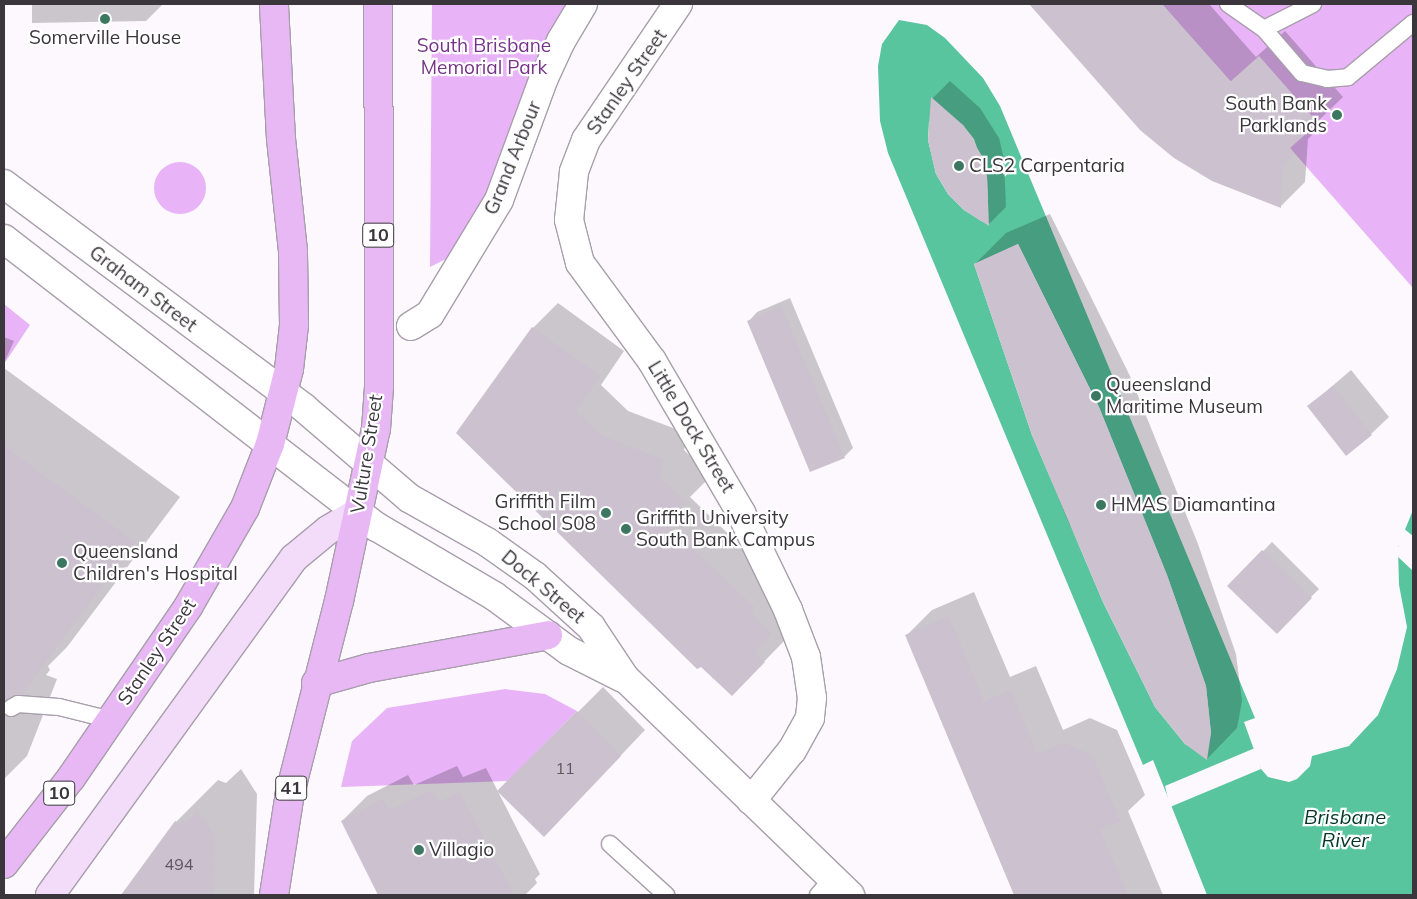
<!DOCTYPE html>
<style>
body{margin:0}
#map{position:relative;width:1417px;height:899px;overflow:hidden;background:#fdf8fe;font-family:Mulish,sans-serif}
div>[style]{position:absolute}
.green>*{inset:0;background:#e8b4f7}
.round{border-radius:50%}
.water>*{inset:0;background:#59c59f}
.pier>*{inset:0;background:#fdf8fe}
.shadow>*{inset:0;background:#0003}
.building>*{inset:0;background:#ccc1cf}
.roads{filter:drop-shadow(1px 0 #a89eac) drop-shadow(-1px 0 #a89eac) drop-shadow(0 1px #a89eac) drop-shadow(0 -1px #a89eac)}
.lane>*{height:16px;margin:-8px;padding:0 8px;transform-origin:8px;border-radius:8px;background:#fff}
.street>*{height:28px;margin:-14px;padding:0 14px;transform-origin:14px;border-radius:14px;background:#fff}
.secondary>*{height:28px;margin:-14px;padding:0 14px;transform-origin:14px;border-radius:14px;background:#f3dcfa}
.primary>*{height:28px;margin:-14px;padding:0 14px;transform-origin:14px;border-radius:14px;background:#e8b8f5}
.dots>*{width:14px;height:14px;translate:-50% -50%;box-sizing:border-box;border:2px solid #fff;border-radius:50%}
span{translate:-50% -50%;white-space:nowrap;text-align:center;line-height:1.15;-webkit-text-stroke:4.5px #fff;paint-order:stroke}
.number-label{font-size:16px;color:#5e5961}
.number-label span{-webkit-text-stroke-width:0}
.shield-label span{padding:1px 4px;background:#fff;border:1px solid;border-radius:4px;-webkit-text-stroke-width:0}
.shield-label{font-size:18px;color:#3a363c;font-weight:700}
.poi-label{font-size:19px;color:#3a363c}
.right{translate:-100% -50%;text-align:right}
.left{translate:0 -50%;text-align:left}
.park-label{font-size:19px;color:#763488}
.street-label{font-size:19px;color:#3a363c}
.water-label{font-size:20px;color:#033627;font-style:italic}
.frame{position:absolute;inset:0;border:5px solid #3a363c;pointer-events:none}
</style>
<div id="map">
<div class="green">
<i style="clip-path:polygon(432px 4px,569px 4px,493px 181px,469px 229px,446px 259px,430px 267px)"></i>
<i style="clip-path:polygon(1162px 4px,1413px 4px,1413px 288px,1290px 148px)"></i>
<i class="round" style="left:154px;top:162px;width:52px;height:52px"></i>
<i style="clip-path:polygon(4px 304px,30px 325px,4px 364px)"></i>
<i style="clip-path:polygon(505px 689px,545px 694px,577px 711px,508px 781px,341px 787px,352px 741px,387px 708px)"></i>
</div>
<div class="water">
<i style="clip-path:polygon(evenodd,899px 20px,927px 25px,945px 38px,983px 78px,1000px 106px,1255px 718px,1244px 722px,1261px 769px,1268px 777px,1289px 782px,1297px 779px,1310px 766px,1312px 756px,1349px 746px,1378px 715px,1397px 669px,1407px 627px,1399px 585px,1398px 547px,1413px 510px,1413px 895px,1207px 895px,1153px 760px,1143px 765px,888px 153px,880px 121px,878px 66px,882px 44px,899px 20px,929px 122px,963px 125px,974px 139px,987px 177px,988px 200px,983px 222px,964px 210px,948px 194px,936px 174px,928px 140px,929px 122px,899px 20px,1018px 244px,1099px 407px,1167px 575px,1206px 686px,1211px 733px,1205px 755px,1185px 744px,1155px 707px,1103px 602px,1032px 435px,974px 264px,1018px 244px)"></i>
</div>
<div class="pier">
<i style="clip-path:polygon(1403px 528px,1413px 536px,1413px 571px,1396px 555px)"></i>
<i style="clip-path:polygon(1255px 748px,1261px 769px,1170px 807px,1165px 786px)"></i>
</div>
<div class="shadow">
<i style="clip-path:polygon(32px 4px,163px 4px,146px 21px,32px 23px)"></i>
<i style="clip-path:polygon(1031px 4px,1209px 4px,1256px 57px,1285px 31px,1343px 97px,1315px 124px,1319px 128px,1308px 139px,1305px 182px,1280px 207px,1141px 129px)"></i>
<i style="clip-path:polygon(950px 81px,980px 108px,999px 138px,1004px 159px,1006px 207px,989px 224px,949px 194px,932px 157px,929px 140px,933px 98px)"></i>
<i style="clip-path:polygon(1050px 214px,1130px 376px,1198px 544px,1236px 654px,1242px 701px,1237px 728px,1207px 759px,1156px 707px,1067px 519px,1033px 435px,975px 264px,1006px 233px)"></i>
<i style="clip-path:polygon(790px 298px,853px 448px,844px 457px,749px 321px,757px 312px)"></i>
<i style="clip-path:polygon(558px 303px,624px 351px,601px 385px,628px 411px,689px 434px,684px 450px,711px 476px,690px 497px,779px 583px,797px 608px,778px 627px,789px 636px,757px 669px,701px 665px,533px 328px)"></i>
<i style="clip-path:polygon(4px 337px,14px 341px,4px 363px)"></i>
<i style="clip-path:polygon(4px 368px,180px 497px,67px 647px,48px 666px,50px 670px,46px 675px,57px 679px,27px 756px,4px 779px)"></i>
<i style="clip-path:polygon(1351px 370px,1389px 417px,1371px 434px,1309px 406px)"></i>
<i style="clip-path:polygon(1272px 542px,1319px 589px,1276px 632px,1229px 586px)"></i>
<i style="clip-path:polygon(974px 592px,1010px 677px,1036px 666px,1063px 730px,1090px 718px,1117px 730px,1145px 795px,1128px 811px,1163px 895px,1016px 895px,907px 635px,932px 610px)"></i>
<i style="clip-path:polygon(603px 687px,645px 730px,569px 810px,499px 791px)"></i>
<i style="clip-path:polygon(457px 766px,463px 777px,486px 768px,540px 874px,535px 879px,537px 883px,525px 895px,380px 895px,342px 821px,367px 796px,408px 775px,414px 785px)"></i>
<i style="clip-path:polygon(241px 769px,257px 794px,254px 895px,123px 895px,176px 822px,218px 780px,226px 783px)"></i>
</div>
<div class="building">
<i style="clip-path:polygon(1029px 4px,1162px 4px,1230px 82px,1259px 56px,1318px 123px,1290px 148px,1295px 154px,1283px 164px,1281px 208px,1212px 181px,1174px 158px,1140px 130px)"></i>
<i style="clip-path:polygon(931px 97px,963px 125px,982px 156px,987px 177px,989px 226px,964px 210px,948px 194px,936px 174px,928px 140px)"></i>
<i style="clip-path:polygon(1018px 244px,1099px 407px,1167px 575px,1206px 686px,1211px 733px,1207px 760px,1185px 744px,1155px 707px,1103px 602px,1032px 435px,974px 264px)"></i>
<i style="clip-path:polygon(781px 306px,845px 458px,810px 472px,747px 321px)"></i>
<i style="clip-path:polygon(532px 327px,600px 376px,576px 411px,603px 436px,664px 460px,659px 476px,686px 502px,666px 523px,755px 608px,751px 614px,772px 634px,754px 653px,765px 662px,732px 696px,701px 667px,697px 669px,456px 433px)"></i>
<i style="clip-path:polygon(1333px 386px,1372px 435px,1346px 456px,1307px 406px)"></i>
<i style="clip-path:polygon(4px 446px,135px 542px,22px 694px,4px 702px)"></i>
<i style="clip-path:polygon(1262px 550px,1312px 598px,1277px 634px,1227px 586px)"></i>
<i style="clip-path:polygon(949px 616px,984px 702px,1011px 690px,1037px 754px,1064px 743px,1092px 755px,1120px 821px,1100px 830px,1128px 895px,1014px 895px,905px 635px)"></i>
<i style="clip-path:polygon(577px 711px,621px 756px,544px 837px,497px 791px)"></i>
<i style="clip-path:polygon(432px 790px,438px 802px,460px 792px,514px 895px,378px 895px,341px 821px,383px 799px,389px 810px)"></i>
<i style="clip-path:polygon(198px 810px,215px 836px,214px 895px,121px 895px,175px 821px,183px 825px)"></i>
</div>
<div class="roads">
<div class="lane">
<i style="left:1228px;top:4px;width:44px;rotate:34.8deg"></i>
<i style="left:1264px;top:29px;width:58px;rotate:49.2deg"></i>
<i style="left:1302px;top:73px;width:26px;rotate:13deg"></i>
<i style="left:1327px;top:79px;width:21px;rotate:-5deg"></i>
<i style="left:1348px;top:77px;width:85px;rotate:-39.7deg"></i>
<i style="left:1264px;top:29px;width:55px;rotate:-27deg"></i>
<i style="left:11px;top:708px;width:8px;rotate:-30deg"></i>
<i style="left:18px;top:704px;width:41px;rotate:4.2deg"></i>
<i style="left:59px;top:707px;width:54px;rotate:14deg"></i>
<i style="left:610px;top:844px;width:76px;rotate:42.3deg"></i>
<i style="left:818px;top:895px;width:21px;rotate:-49deg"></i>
</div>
<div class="street">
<i style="left:678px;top:4px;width:164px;rotate:124.1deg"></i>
<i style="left:586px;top:140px;width:34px;rotate:111deg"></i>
<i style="left:574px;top:172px;width:48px;rotate:95.9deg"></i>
<i style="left:569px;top:220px;width:44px;rotate:75.7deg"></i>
<i style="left:580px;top:263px;width:122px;rotate:53.7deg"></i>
<i style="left:652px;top:361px;width:176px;rotate:59.6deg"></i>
<i style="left:741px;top:513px;width:108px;rotate:64.1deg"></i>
<i style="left:788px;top:610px;width:50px;rotate:69deg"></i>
<i style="left:806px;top:657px;width:41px;rotate:81.7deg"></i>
<i style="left:812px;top:698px;width:20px;rotate:96deg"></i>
<i style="left:810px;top:718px;width:37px;rotate:119deg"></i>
<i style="left:792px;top:750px;width:65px;rotate:128.8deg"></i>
<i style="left:4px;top:184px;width:374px;rotate:36.7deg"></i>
<i style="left:304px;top:408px;width:138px;rotate:40.6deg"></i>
<i style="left:409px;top:498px;width:90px;rotate:29.4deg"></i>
<i style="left:487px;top:542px;width:59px;rotate:35.3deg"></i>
<i style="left:535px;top:576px;width:76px;rotate:42.3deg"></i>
<i style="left:591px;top:627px;width:61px;rotate:56.3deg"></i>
<i style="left:625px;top:678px;width:313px;rotate:44deg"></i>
<i style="left:4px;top:239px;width:471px;rotate:37.7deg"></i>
<i style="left:377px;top:527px;width:136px;rotate:30.5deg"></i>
<i style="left:494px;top:596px;width:93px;rotate:36.3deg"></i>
<i style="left:569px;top:651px;width:60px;rotate:26.6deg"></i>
<i style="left:411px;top:326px;width:22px;rotate:-32deg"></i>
<i style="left:430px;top:314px;width:133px;rotate:-58.8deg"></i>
<i style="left:499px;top:200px;width:130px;rotate:-69.8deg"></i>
<i style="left:544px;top:78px;width:41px;rotate:-65.3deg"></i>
<i style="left:561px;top:41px;width:43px;rotate:-59.3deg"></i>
</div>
<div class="secondary">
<i style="left:50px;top:895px;width:416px;rotate:-54.1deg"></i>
<i style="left:294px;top:558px;width:44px;rotate:-39.5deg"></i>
<i style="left:328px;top:530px;width:35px;rotate:-31deg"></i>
</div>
<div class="primary">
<i style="left:316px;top:683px;width:55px;rotate:-15.8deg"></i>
<i style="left:369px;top:668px;width:182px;rotate:-10.4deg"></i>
<i style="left:4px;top:864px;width:109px;rotate:-52.1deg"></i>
<i style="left:71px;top:778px;width:207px;rotate:-55.6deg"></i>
<i style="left:188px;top:607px;width:114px;rotate:-60.1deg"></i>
<i style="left:245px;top:508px;width:69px;rotate:-68.7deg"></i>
<i style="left:270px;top:444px;width:77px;rotate:-75.8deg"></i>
<i style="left:289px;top:369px;width:44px;rotate:-83.5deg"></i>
<i style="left:294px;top:325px;width:74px;rotate:-90.8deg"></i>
<i style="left:293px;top:251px;width:113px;rotate:-96.1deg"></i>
<i style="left:281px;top:139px;width:135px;rotate:-93deg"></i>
<i style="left:274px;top:895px;width:103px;rotate:-81.1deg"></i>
<i style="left:290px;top:793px;width:198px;rotate:-75.7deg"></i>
<i style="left:339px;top:601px;width:176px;rotate:-77.9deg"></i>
<i style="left:376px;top:429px;width:42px;rotate:-85.9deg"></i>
<i style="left:379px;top:387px;width:383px;rotate:-90.1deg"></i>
</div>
</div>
<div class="dots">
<i style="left:105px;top:19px;background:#3c7761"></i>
<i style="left:1337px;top:115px;background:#3c7761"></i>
<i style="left:959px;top:166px;background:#3c7761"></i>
<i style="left:1096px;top:396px;background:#3c7761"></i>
<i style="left:1101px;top:505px;background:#3c7761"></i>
<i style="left:606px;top:513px;background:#3c7761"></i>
<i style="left:626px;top:529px;background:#3c7761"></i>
<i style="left:62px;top:563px;background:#3c7761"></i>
<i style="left:419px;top:850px;background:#3c7761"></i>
</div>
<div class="number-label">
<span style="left:565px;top:768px">11</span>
<span style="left:179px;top:864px">494</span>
</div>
<div class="shield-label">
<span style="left:378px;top:235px">10</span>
<span style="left:291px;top:788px">41</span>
<span style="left:59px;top:793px">10</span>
</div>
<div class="poi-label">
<span style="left:105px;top:38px">Somerville House</span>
<span class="right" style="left:1327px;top:115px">South Bank<br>Parklands</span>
<span class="left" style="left:969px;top:166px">CLS2 Carpentaria</span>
<span class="left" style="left:1106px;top:396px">Queensland<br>Maritime Museum</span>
<span class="right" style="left:596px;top:513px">Griffith Film<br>School S08</span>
<span class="left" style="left:1111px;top:505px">HMAS Diamantina</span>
<span class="left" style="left:636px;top:529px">Griffith University<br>South Bank Campus</span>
<span class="left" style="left:73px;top:563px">Queensland<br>Children's Hospital</span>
<span class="left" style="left:429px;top:850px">Villagio</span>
</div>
<div class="park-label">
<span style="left:484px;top:57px">South Brisbane<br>Memorial Park</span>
</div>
<div class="street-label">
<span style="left:627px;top:82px;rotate:-55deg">Stanley Street</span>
<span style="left:513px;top:158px;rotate:-68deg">Grand Arbour</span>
<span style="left:143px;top:289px;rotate:37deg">Graham Street</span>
<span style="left:691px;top:427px;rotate:59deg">Little Dock Street</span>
<span style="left:367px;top:454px;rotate:-81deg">Vulture Street</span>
<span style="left:543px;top:587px;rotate:40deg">Dock Street</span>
<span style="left:157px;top:652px;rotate:-56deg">Stanley Street</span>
</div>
<div class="water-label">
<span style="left:1345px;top:828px">Brisbane<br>River</span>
</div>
<div class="frame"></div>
</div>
